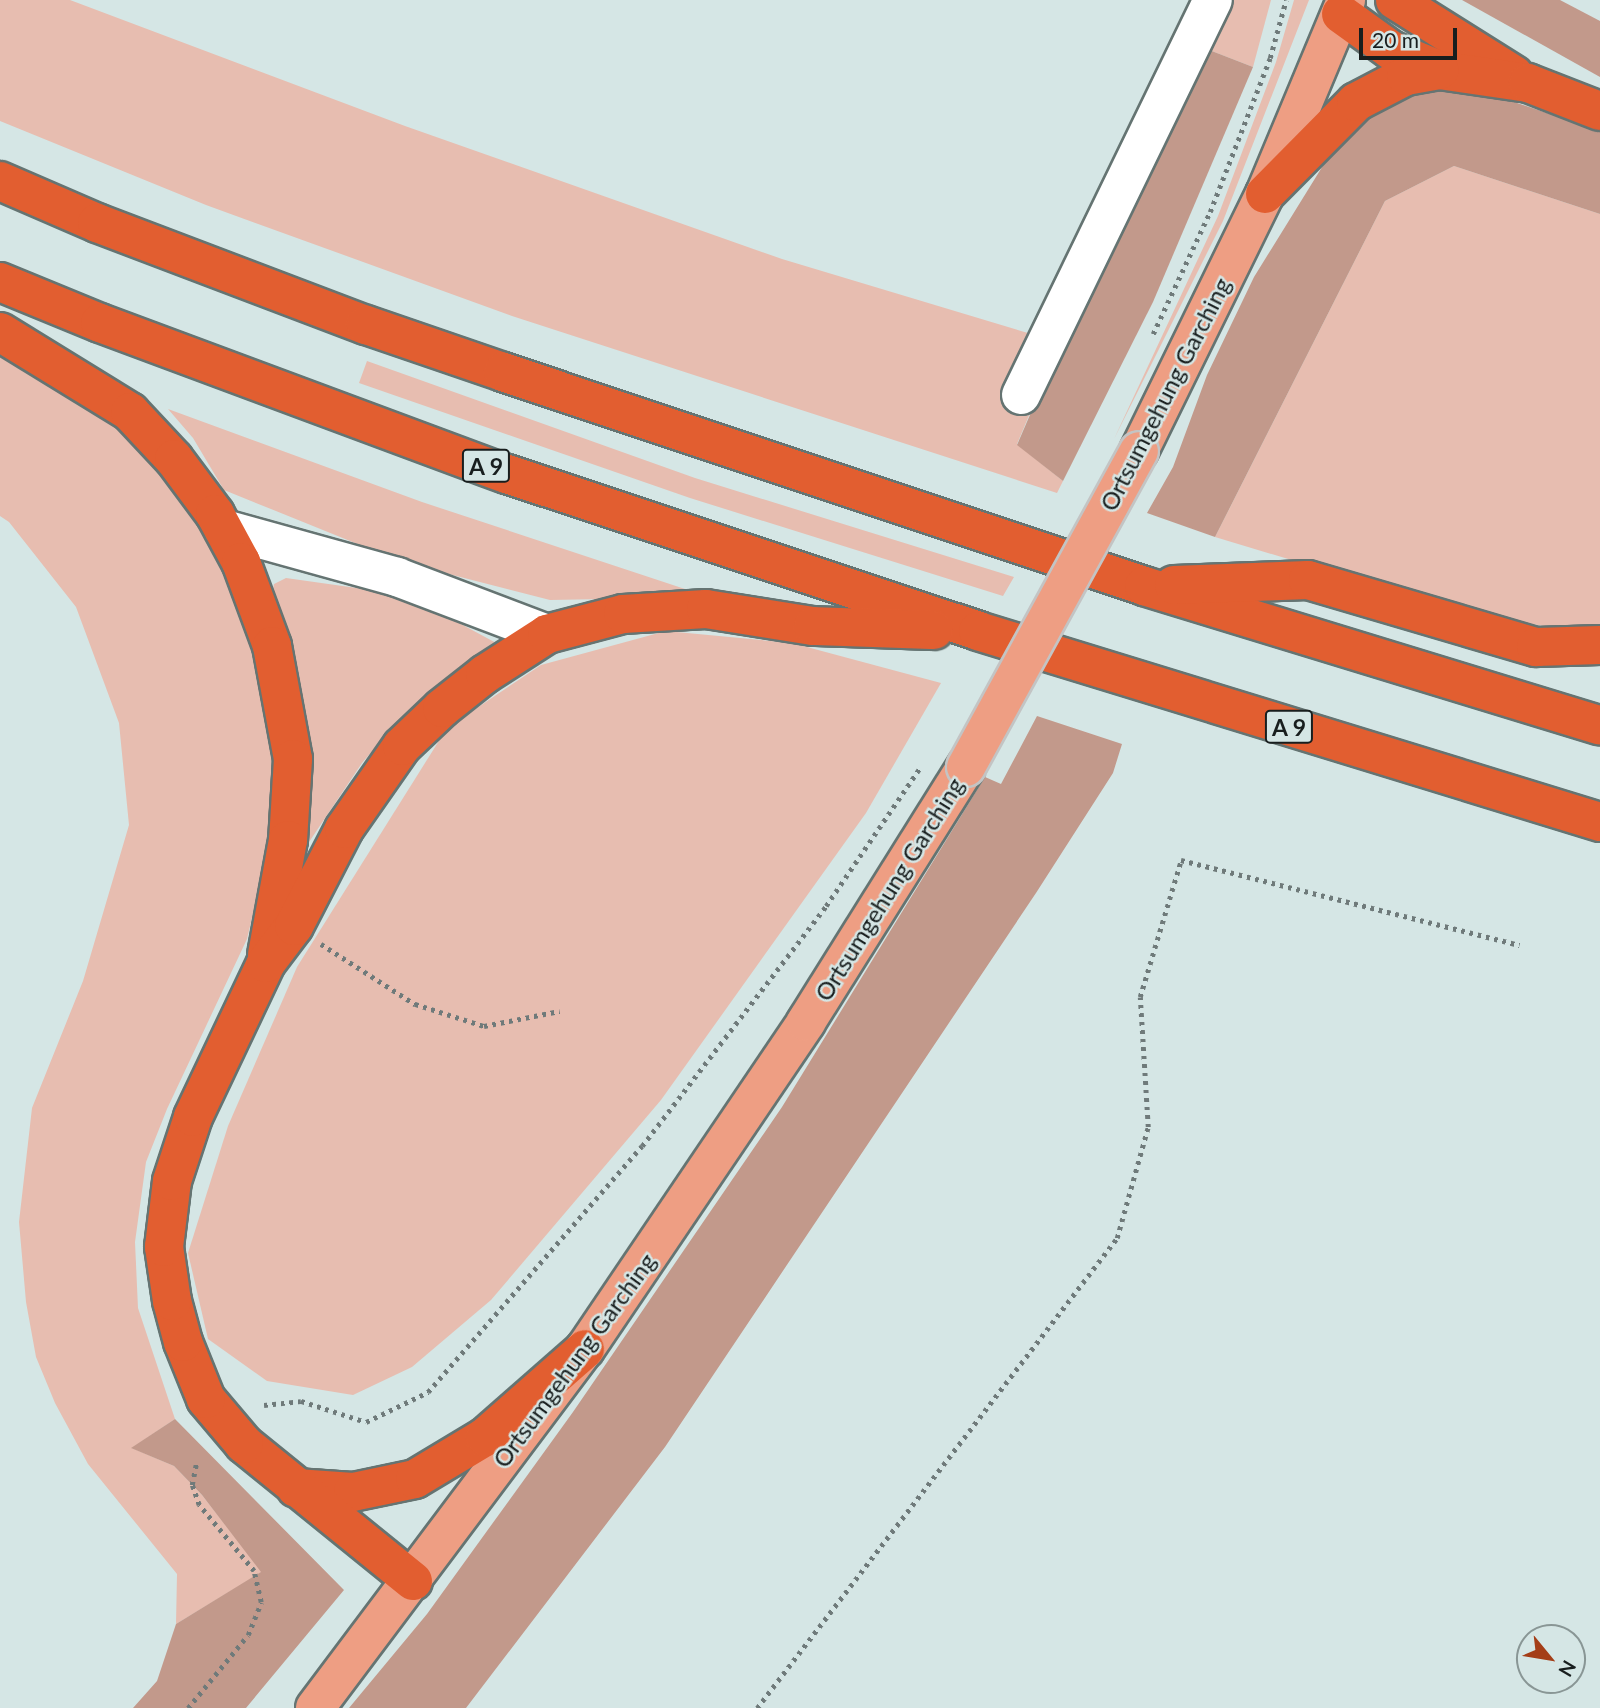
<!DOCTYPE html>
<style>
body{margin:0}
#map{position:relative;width:1600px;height:1708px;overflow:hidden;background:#d5e6e5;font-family:Lato,sans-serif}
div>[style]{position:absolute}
.green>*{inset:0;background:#e7bdb0}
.forest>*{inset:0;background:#c2998b}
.path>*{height:4.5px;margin-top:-2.25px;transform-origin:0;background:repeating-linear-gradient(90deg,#6f7a7a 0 3.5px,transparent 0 8.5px)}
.roads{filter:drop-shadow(2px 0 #657472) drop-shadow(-2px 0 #657472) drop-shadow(0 2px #657472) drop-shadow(0 -2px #657472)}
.minor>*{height:38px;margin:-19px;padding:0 19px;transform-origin:19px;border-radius:19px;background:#fff}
.major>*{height:38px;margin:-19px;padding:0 19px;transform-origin:19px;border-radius:19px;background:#ee9e83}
.highway>*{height:38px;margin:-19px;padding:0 19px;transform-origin:19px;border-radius:19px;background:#e25e30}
.bridges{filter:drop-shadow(2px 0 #c3c4c4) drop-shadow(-2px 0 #c3c4c4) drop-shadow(0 2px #c3c4c4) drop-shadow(0 -2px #c3c4c4)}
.major-bridge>*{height:38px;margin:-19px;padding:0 19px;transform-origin:19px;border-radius:19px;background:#ee9e83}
span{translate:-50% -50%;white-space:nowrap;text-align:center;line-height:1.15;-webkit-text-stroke:5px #d5e6e5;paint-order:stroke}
.shield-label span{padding:2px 5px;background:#d5e6e5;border:2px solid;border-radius:5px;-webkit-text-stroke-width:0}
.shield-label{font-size:23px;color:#181e1e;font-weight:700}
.street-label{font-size:24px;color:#181e1e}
.north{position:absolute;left:1516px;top:1624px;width:70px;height:70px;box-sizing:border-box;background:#d5e6e5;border:2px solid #899695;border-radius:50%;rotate:120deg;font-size:19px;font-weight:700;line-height:28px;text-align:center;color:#181e1e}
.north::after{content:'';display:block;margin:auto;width:24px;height:32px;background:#a43e18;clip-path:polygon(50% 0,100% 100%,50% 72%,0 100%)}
.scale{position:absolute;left:1359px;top:28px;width:98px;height:32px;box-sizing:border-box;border:4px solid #181e1e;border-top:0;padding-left:9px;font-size:21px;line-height:24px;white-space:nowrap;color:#181e1e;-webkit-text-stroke:5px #d5e6e5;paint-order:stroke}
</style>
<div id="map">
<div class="green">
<i style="clip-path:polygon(0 0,70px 0,405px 126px,782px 259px,1038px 336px,1033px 406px,1017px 444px,1063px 481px,1057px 493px,512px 316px,206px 205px,0 121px)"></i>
<i style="clip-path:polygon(1224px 0,1271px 0,1253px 67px,1204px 48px)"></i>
<i style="clip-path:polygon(1294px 0,1309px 0,1223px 221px,1114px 439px,1218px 216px,1276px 62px)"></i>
<i style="clip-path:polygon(1454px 166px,1600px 214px,1600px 632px,1582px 633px,1461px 611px,1215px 537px,1385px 201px)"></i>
<i style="clip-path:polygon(0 346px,108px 414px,160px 466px,203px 523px,250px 626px,265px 695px,275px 768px,266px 858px,247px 939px,167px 1109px,146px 1162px,135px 1242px,138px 1308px,175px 1419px,132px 1448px,174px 1466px,202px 1495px,262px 1572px,176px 1624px,177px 1574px,88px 1464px,55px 1403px,36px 1357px,26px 1302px,19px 1222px,32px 1108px,83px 981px,129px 825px,119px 723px,76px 607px,9px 522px,0 516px)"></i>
<i style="clip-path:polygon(367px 361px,695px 478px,1014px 577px,1003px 596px,690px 498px,359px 383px)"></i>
<i style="clip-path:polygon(168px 409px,422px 502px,691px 591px,605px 599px,550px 600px,402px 562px,224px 490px,193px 438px)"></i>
<i style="clip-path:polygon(286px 578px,392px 593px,448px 617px,498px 644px,465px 663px,392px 728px,362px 763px,301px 854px,272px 595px,274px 584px)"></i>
<i style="clip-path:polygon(666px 631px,792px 643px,941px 683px,866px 813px,661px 1100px,491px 1300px,412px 1367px,353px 1395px,267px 1381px,208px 1339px,188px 1253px,228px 1126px,297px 967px,447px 728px,541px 665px)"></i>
</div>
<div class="forest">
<i style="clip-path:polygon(1462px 0,1560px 0,1600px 21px,1600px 77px)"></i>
<i style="clip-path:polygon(1204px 48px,1253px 67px,1153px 302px,1063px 481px,1017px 445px,1153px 129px)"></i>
<i style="clip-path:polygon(1431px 88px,1485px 92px,1600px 131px,1600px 214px,1454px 166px,1385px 201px,1215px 537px,1147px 513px,1173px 467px,1207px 375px,1254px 277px,1345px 130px,1386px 102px)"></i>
<i style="clip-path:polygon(1037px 716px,1122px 744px,1113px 773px,1036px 893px,665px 1447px,466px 1708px,349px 1708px,427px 1614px,573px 1412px,782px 1107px,985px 777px,1001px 784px)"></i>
<i style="clip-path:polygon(175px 1419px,344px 1590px,246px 1708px,133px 1708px,157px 1681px,176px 1624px,261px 1572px,202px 1495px,174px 1466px,131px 1448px)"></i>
</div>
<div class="path">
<i style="left:1153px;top:334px;width:135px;rotate:-65deg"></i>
<i style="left:1210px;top:212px;width:165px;rotate:-68.7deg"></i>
<i style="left:1270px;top:58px;width:60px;rotate:-74.6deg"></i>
<i style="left:321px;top:944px;width:112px;rotate:32.6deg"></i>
<i style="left:415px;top:1004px;width:72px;rotate:17.7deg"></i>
<i style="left:484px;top:1026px;width:77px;rotate:-11.2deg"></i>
<i style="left:264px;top:1405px;width:37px;rotate:-6deg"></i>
<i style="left:301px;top:1401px;width:68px;rotate:17.9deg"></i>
<i style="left:366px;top:1422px;width:69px;rotate:-25.8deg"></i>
<i style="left:428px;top:1392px;width:326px;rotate:-49deg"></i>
<i style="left:642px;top:1146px;width:302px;rotate:-52.5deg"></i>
<i style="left:826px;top:906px;width:166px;rotate:-55.8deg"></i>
<i style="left:188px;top:1708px;width:94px;rotate:-50.6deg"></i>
<i style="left:248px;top:1635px;width:35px;rotate:-68deg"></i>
<i style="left:261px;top:1602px;width:32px;rotate:-103deg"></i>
<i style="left:254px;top:1571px;width:86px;rotate:-129.8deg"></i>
<i style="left:199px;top:1505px;width:21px;rotate:-109deg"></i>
<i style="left:192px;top:1485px;width:21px;rotate:-79deg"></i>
<i style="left:757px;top:1708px;width:592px;rotate:-52.55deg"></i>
<i style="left:1117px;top:1238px;width:115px;rotate:-74.4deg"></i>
<i style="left:1148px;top:1127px;width:130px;rotate:-93.5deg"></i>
<i style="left:1140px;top:997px;width:143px;rotate:-73.3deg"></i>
<i style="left:1181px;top:860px;width:349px;rotate:14.1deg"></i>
</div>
<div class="roads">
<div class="minor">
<i style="left:1021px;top:395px;width:439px;rotate:-64.1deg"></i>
<i style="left:224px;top:529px;width:180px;rotate:15.5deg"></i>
<i style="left:397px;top:577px;width:160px;rotate:20.8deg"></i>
</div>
<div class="major">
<i style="left:1139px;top:451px;width:286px;rotate:-63.9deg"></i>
<i style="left:1265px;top:194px;width:210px;rotate:-67.3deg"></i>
<i style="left:315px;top:1708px;width:449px;rotate:-53.1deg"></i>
<i style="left:585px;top:1349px;width:395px;rotate:-55.9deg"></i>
<i style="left:806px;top:1022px;width:301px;rotate:-57.9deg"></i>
</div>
<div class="highway">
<i style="left:1395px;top:0;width:141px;rotate:32.2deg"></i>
<i style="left:1341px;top:14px;width:62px;rotate:35.8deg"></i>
<i style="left:1391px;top:50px;width:52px;rotate:22.6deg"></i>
<i style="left:1439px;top:70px;width:90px;rotate:8.3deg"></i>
<i style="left:1528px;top:83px;width:77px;rotate:21.3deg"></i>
<i style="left:0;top:181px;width:106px;rotate:23.4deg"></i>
<i style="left:97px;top:223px;width:288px;rotate:20.8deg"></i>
<i style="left:366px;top:325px;width:145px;rotate:18.9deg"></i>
<i style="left:503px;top:372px;width:676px;rotate:18.46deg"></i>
<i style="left:1144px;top:586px;width:477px;rotate:17deg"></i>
<i style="left:1265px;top:194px;width:129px;rotate:-45.3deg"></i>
<i style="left:1356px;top:102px;width:56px;rotate:-27.5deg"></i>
<i style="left:1406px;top:76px;width:34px;rotate:-10deg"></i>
<i style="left:0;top:282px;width:108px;rotate:22.3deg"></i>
<i style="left:100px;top:323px;width:434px;rotate:20.4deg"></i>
<i style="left:507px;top:474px;width:496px;rotate:18.4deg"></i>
<i style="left:978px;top:631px;width:651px;rotate:17.07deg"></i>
<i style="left:0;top:332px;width:153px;rotate:31.6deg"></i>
<i style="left:130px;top:412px;width:64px;rotate:46.9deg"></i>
<i style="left:174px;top:459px;width:69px;rotate:53.3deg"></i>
<i style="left:215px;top:514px;width:55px;rotate:61.6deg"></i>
<i style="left:241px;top:562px;width:90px;rotate:69.7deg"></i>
<i style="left:272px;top:646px;width:115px;rotate:79.5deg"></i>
<i style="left:293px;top:759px;width:81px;rotate:93.5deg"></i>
<i style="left:288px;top:840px;width:116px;rotate:100.4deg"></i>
<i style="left:1174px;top:585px;width:134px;rotate:-2.1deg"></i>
<i style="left:1308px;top:580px;width:238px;rotate:16.4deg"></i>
<i style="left:1536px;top:647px;width:64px;rotate:-1.8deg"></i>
<i style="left:296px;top:1488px;width:57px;rotate:4deg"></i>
<i style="left:353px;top:1492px;width:63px;rotate:-11.8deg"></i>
<i style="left:415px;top:1479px;width:82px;rotate:-31deg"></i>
<i style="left:485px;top:1437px;width:133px;rotate:-41.3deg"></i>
<i style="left:413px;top:1581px;width:218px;rotate:-141deg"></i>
<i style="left:244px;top:1444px;width:59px;rotate:-130.2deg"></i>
<i style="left:206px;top:1399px;width:61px;rotate:-112deg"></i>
<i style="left:183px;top:1342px;width:42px;rotate:-105deg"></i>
<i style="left:172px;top:1301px;width:55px;rotate:-98.4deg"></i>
<i style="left:164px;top:1247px;width:66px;rotate:-83.1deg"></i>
<i style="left:172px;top:1181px;width:67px;rotate:-71.8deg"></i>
<i style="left:193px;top:1117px;width:170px;rotate:-64.6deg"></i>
<i style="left:266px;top:963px;width:46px;rotate:-52.9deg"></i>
<i style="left:294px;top:926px;width:109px;rotate:-62.7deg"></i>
<i style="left:344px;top:829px;width:101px;rotate:-55.1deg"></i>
<i style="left:402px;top:746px;width:55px;rotate:-43.5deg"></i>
<i style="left:442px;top:708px;width:55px;rotate:-38.3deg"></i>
<i style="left:485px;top:674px;width:74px;rotate:-32.8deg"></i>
<i style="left:547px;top:634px;width:79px;rotate:-14.7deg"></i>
<i style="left:623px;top:614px;width:83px;rotate:-3.4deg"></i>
<i style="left:706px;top:609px;width:108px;rotate:9deg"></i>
<i style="left:813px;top:626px;width:121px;rotate:1.9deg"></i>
</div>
</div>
<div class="bridges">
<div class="major-bridge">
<i style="left:966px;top:767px;width:360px;rotate:-61.3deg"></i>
</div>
</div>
<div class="shield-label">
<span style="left:486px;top:466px">A 9</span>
<span style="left:1289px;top:727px">A 9</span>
</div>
<div class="street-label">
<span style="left:1165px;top:394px;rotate:-63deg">Ortsumgehung Garching</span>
<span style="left:889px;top:889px;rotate:-58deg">Ortsumgehung Garching</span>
<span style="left:574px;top:1360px;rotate:-54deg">Ortsumgehung Garching</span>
</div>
<div class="north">N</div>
<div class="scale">20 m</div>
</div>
